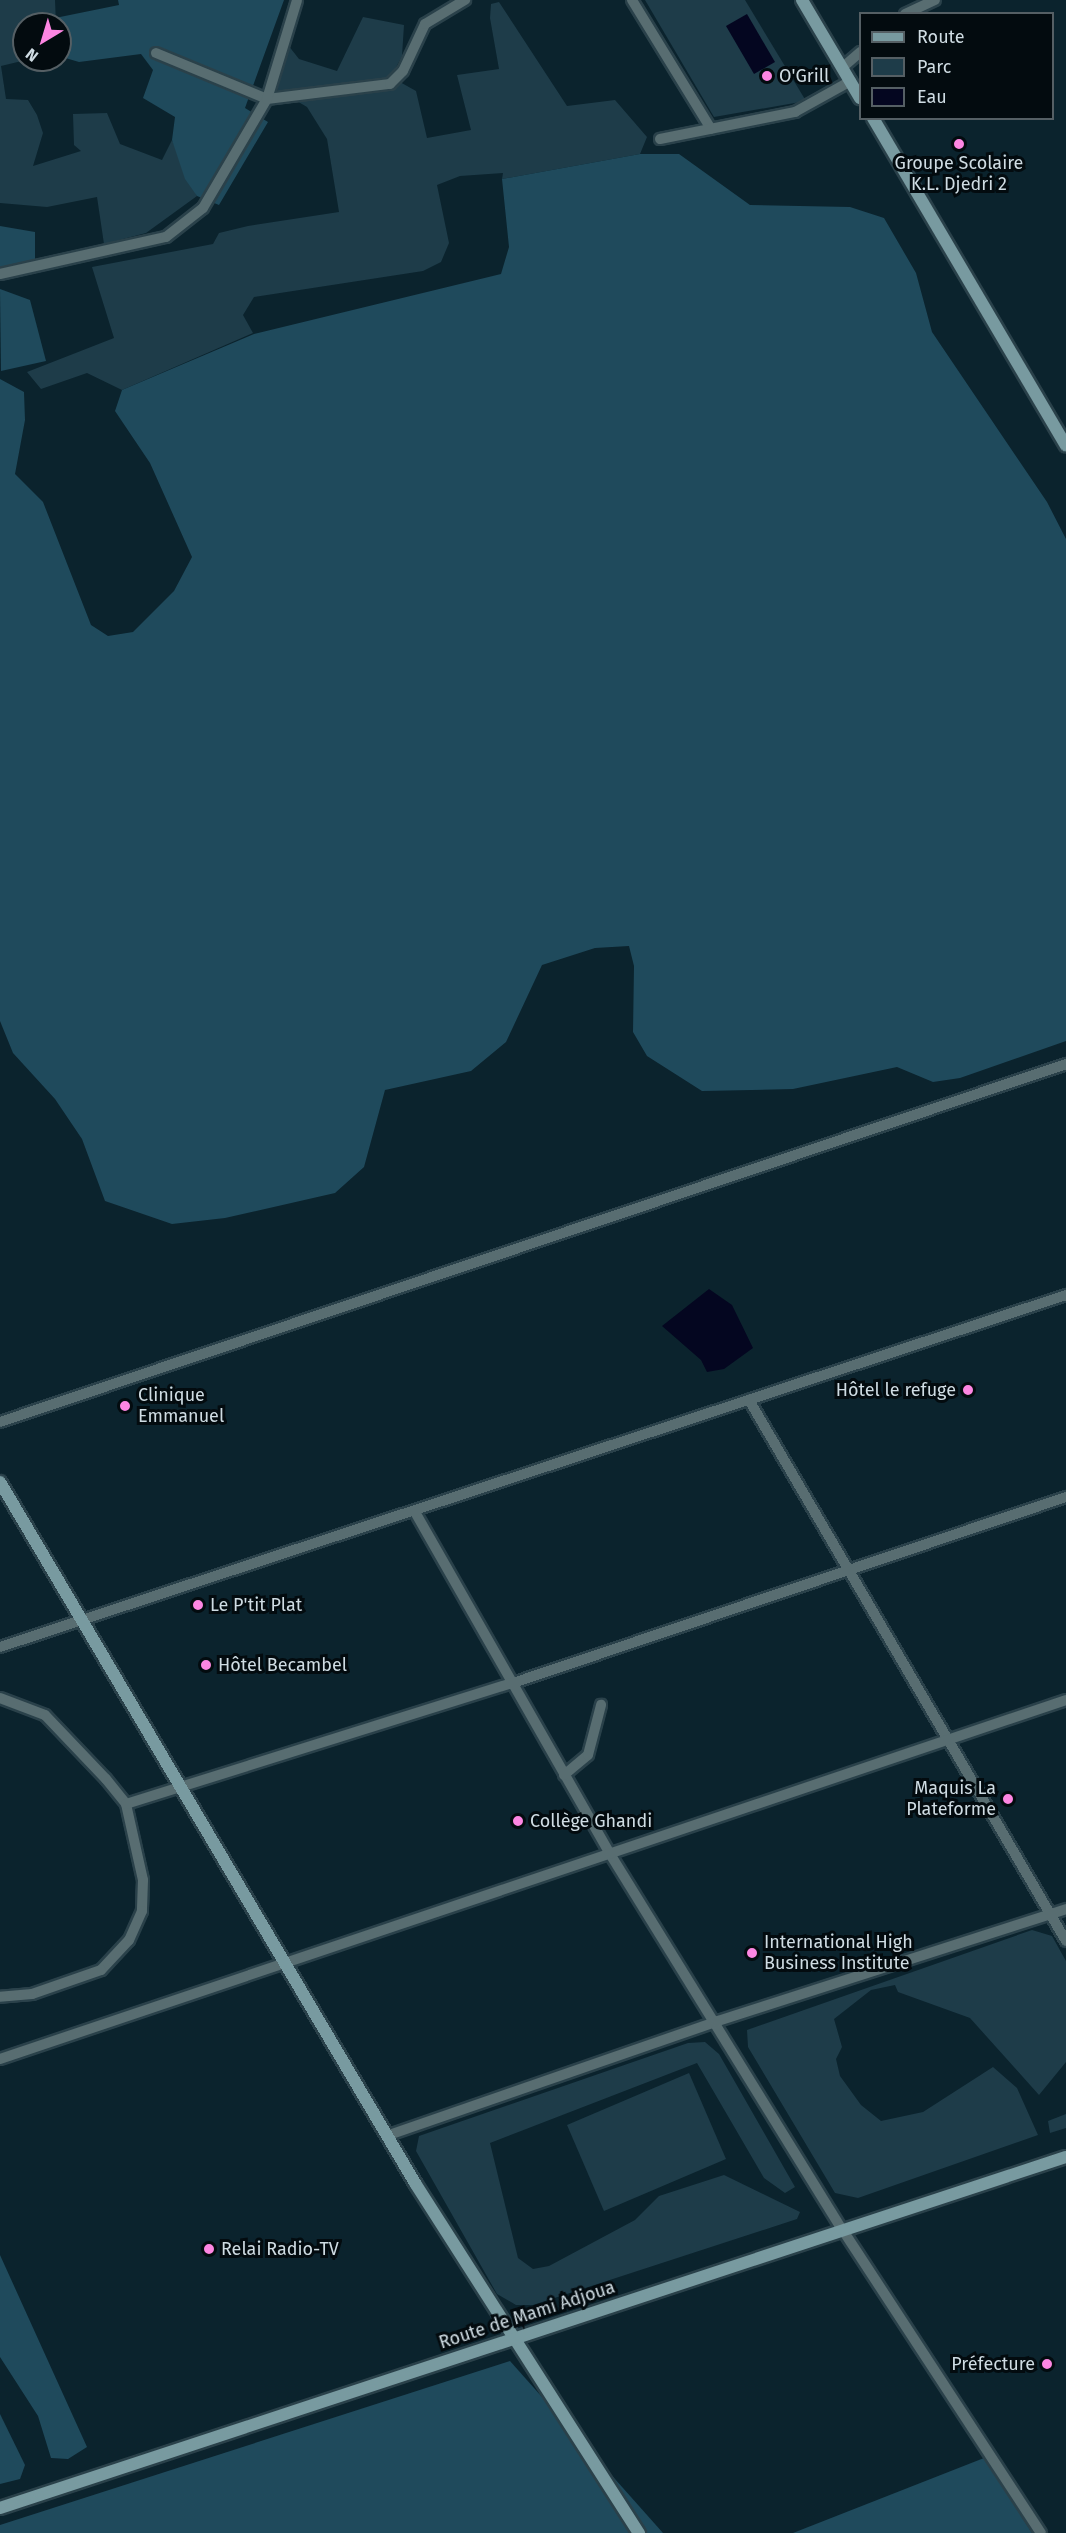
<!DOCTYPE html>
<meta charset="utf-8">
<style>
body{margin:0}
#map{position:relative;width:1066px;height:2533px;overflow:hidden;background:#0b232d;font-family:"Fira Sans",sans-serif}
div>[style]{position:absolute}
.green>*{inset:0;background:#1e3c49}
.forest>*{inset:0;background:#1f4a5c}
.water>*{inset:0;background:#040620}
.roads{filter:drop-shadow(2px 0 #2a414a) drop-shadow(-2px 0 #2a414a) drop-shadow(0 2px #2a414a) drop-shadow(0 -2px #2a414a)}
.street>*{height:10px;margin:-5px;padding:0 5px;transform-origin:5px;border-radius:5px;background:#586d71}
.secondary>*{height:12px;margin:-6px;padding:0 6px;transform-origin:6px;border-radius:6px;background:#789aa0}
.dots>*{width:16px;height:16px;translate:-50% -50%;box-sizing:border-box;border:3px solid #030b0f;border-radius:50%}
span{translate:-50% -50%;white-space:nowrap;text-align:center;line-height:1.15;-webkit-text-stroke:6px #030b0f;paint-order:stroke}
.poi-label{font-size:18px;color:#cfdce3}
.left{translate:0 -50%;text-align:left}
.right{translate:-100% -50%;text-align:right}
.street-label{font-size:18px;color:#cfdce3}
.legend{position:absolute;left:859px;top:12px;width:195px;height:108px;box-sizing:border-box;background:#030b0f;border:2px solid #555f64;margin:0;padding:8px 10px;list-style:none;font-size:18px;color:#cfdce3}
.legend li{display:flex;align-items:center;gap:12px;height:30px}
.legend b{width:30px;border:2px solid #555f64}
.north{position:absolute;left:12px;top:12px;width:60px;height:60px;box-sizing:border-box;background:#030b0f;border:2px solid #555f64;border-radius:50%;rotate:218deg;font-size:16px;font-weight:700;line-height:24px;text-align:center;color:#cfdce3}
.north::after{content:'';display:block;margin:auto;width:21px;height:27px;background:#fd86e2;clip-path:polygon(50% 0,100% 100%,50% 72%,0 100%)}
</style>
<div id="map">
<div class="green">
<i style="clip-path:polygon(0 0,55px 0,56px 24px,24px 24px,26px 60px,1px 66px,6px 99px,28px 100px,37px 115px,43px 133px,33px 166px,81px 151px,74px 145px,73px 114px,107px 113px,120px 144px,162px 160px,172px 140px,197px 196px,146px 233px,104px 244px,97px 197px,47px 207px,0 203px)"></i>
<i style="clip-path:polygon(645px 0,745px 0,806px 101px,714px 117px)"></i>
<i style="clip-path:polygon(499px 2px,567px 106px,615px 100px,647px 137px,640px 154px,502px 179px,503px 173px,460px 176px,437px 185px,449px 243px,441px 262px,423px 271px,254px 297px,243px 315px,253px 333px,122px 390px,87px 373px,41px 389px,27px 372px,114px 338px,92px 267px,213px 244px,219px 233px,248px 226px,339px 212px,327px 139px,307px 107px,273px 87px,288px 45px,299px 59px,337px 71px,363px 17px,404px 25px,402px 56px,391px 77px,416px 91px,427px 138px,471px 130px,457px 75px,499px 69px,490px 18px,491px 4px)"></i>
<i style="clip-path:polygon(1032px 1930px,1052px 1936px,1066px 1961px,1066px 2062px,1039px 2095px,970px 2018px,898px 1992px,895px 1985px,871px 1990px,834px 2019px,842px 2047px,836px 2059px,840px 2076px,861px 2105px,881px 2121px,923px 2112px,993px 2067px,1017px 2088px,1038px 2135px,858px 2198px,835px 2193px,748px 2047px,747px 2030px)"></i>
<i style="clip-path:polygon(705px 2042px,719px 2054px,795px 2187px,785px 2193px,764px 2178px,697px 2063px,490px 2143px,518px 2258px,533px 2269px,549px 2266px,635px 2220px,659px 2196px,724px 2175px,800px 2212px,797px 2219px,533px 2305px,516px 2305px,497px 2294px,416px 2151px,419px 2136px,688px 2043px)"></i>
<i style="clip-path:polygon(689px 2073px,726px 2159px,604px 2211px,567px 2125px)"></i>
<i style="clip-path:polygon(1066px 2114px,1066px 2128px,1050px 2133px,1048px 2121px)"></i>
</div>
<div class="forest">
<i style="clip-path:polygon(118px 0,284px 0,245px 108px,268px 122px,219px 205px,197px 196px,185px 179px,172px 140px,175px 117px,143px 98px,153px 70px,141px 54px,79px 62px,62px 57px,60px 24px,55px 18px,119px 5px)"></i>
<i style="clip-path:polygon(640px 154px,679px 154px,750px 205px,850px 207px,884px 218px,916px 273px,932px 332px,1047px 502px,1066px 539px,1066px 1041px,960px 1078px,933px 1082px,897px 1067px,793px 1089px,702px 1091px,647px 1056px,633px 1032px,634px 966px,629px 946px,595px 948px,542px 965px,506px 1042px,471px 1071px,385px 1090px,364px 1167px,335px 1193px,225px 1218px,172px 1224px,105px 1201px,82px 1139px,55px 1099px,13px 1053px,0 1021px,0 379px,24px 392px,25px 420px,15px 474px,43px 502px,91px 625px,108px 636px,133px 632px,174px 591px,192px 557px,150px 463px,115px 411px,122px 390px,254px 334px,501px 274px,509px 247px,502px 179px)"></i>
<i style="clip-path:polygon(0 226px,35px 232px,35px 261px,0 274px)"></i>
<i style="clip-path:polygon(0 289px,30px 300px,46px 361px,1px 371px)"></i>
<i style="clip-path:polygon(0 2255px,87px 2447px,68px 2459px,51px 2458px,38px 2416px,0 2357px)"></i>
<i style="clip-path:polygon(510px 2361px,663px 2533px,0 2533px,0 2525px)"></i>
<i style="clip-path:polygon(0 2414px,25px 2465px,20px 2479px,0 2484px)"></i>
<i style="clip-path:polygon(984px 2458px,1032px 2533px,793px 2533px)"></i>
</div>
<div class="water">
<i style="clip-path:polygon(747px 14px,775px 62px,754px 74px,726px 26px)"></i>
<i style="clip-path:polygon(709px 1289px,732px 1305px,753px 1348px,724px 1369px,707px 1372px,701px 1360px,662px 1326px)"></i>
</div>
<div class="roads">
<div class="street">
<i style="left:632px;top:0;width:151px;rotate:58.5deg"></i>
<i style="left:905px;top:14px;width:33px;rotate:-25deg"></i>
<i style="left:156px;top:53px;width:120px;rotate:22.5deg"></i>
<i style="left:267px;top:99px;width:124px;rotate:-7deg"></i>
<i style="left:390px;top:84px;width:18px;rotate:-45deg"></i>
<i style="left:403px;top:71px;width:52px;rotate:-64.9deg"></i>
<i style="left:425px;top:24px;width:47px;rotate:-31deg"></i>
<i style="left:843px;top:67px;width:23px;rotate:-41deg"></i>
<i style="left:660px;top:139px;width:138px;rotate:-11.3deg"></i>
<i style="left:795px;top:112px;width:64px;rotate:-29deg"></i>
<i style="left:0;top:274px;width:170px;rotate:-12.6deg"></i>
<i style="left:166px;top:237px;width:47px;rotate:-38.1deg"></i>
<i style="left:203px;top:208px;width:126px;rotate:-59.6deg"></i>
<i style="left:267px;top:99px;width:103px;rotate:-73.1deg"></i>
<i style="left:749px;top:1400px;width:627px;rotate:59.63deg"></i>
<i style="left:0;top:1422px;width:1125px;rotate:-18.56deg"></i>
<i style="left:415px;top:1512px;width:394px;rotate:60.3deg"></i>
<i style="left:610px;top:1854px;width:441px;rotate:58.3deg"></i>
<i style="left:842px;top:2229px;width:363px;rotate:56.8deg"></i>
<i style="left:0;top:1647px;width:1123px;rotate:-18.27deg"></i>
<i style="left:0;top:1698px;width:48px;rotate:20.7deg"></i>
<i style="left:45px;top:1715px;width:88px;rotate:46.4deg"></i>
<i style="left:106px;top:1779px;width:32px;rotate:51deg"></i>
<i style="left:126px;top:1804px;width:78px;rotate:77.4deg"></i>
<i style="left:143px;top:1880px;width:31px;rotate:92deg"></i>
<i style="left:142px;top:1911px;width:32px;rotate:114deg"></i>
<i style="left:129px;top:1940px;width:41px;rotate:133deg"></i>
<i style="left:101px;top:1970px;width:73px;rotate:160.8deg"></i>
<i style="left:32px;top:1994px;width:32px;rotate:175deg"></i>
<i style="left:564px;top:1775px;width:31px;rotate:-40deg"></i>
<i style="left:588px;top:1755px;width:52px;rotate:-75.4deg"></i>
<i style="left:126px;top:1804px;width:402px;rotate:-17.4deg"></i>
<i style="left:510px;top:1684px;width:587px;rotate:-18.59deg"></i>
<i style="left:0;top:2059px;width:1125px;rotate:-18.61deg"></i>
<i style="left:389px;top:2135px;width:348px;rotate:-19.1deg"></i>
<i style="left:718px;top:2021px;width:366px;rotate:-17.8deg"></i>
</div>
<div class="secondary">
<i style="left:802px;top:0;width:114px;rotate:59.4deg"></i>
<i style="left:873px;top:118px;width:380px;rotate:59.5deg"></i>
<i style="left:0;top:1482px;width:815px;rotate:59.37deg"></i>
<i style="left:415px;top:2183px;width:416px;rotate:57.4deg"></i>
<i style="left:0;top:2508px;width:1122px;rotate:-18.23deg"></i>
</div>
</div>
<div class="dots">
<i style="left:767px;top:76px;background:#fd86e2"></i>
<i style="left:959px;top:144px;background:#fd86e2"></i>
<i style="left:968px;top:1390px;background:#fd86e2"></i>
<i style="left:125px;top:1406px;background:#fd86e2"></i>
<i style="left:198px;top:1605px;background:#fd86e2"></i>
<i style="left:206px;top:1665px;background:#fd86e2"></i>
<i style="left:1008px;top:1799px;background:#fd86e2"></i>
<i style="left:518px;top:1821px;background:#fd86e2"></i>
<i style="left:752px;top:1953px;background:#fd86e2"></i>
<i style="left:209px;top:2249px;background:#fd86e2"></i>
<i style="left:1047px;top:2364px;background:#fd86e2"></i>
</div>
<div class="poi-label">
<span class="left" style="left:779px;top:76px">O'Grill</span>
<span style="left:959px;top:174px">Groupe Scolaire<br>K.L. Djedri 2</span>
<span class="right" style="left:956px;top:1390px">Hôtel le refuge</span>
<span class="left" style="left:138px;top:1406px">Clinique<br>Emmanuel</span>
<span class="left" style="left:210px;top:1605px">Le P'tit Plat</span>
<span class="left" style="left:218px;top:1665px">Hôtel Becambel</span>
<span class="right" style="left:996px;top:1799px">Maquis La<br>Plateforme</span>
<span class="left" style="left:530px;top:1821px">Collège Ghandi</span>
<span class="left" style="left:764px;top:1953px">International High<br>Business Institute</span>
<span class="left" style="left:221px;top:2249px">Relai Radio-TV</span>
<span class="right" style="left:1035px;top:2364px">Préfecture</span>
</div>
<div class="street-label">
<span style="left:527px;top:2315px;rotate:-18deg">Route de Mami Adjoua</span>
</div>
<ul class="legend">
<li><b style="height:8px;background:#789aa0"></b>Route</li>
<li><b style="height:16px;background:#1e3c49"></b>Parc</li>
<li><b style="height:16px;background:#040620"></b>Eau</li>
</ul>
<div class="north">N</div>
</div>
